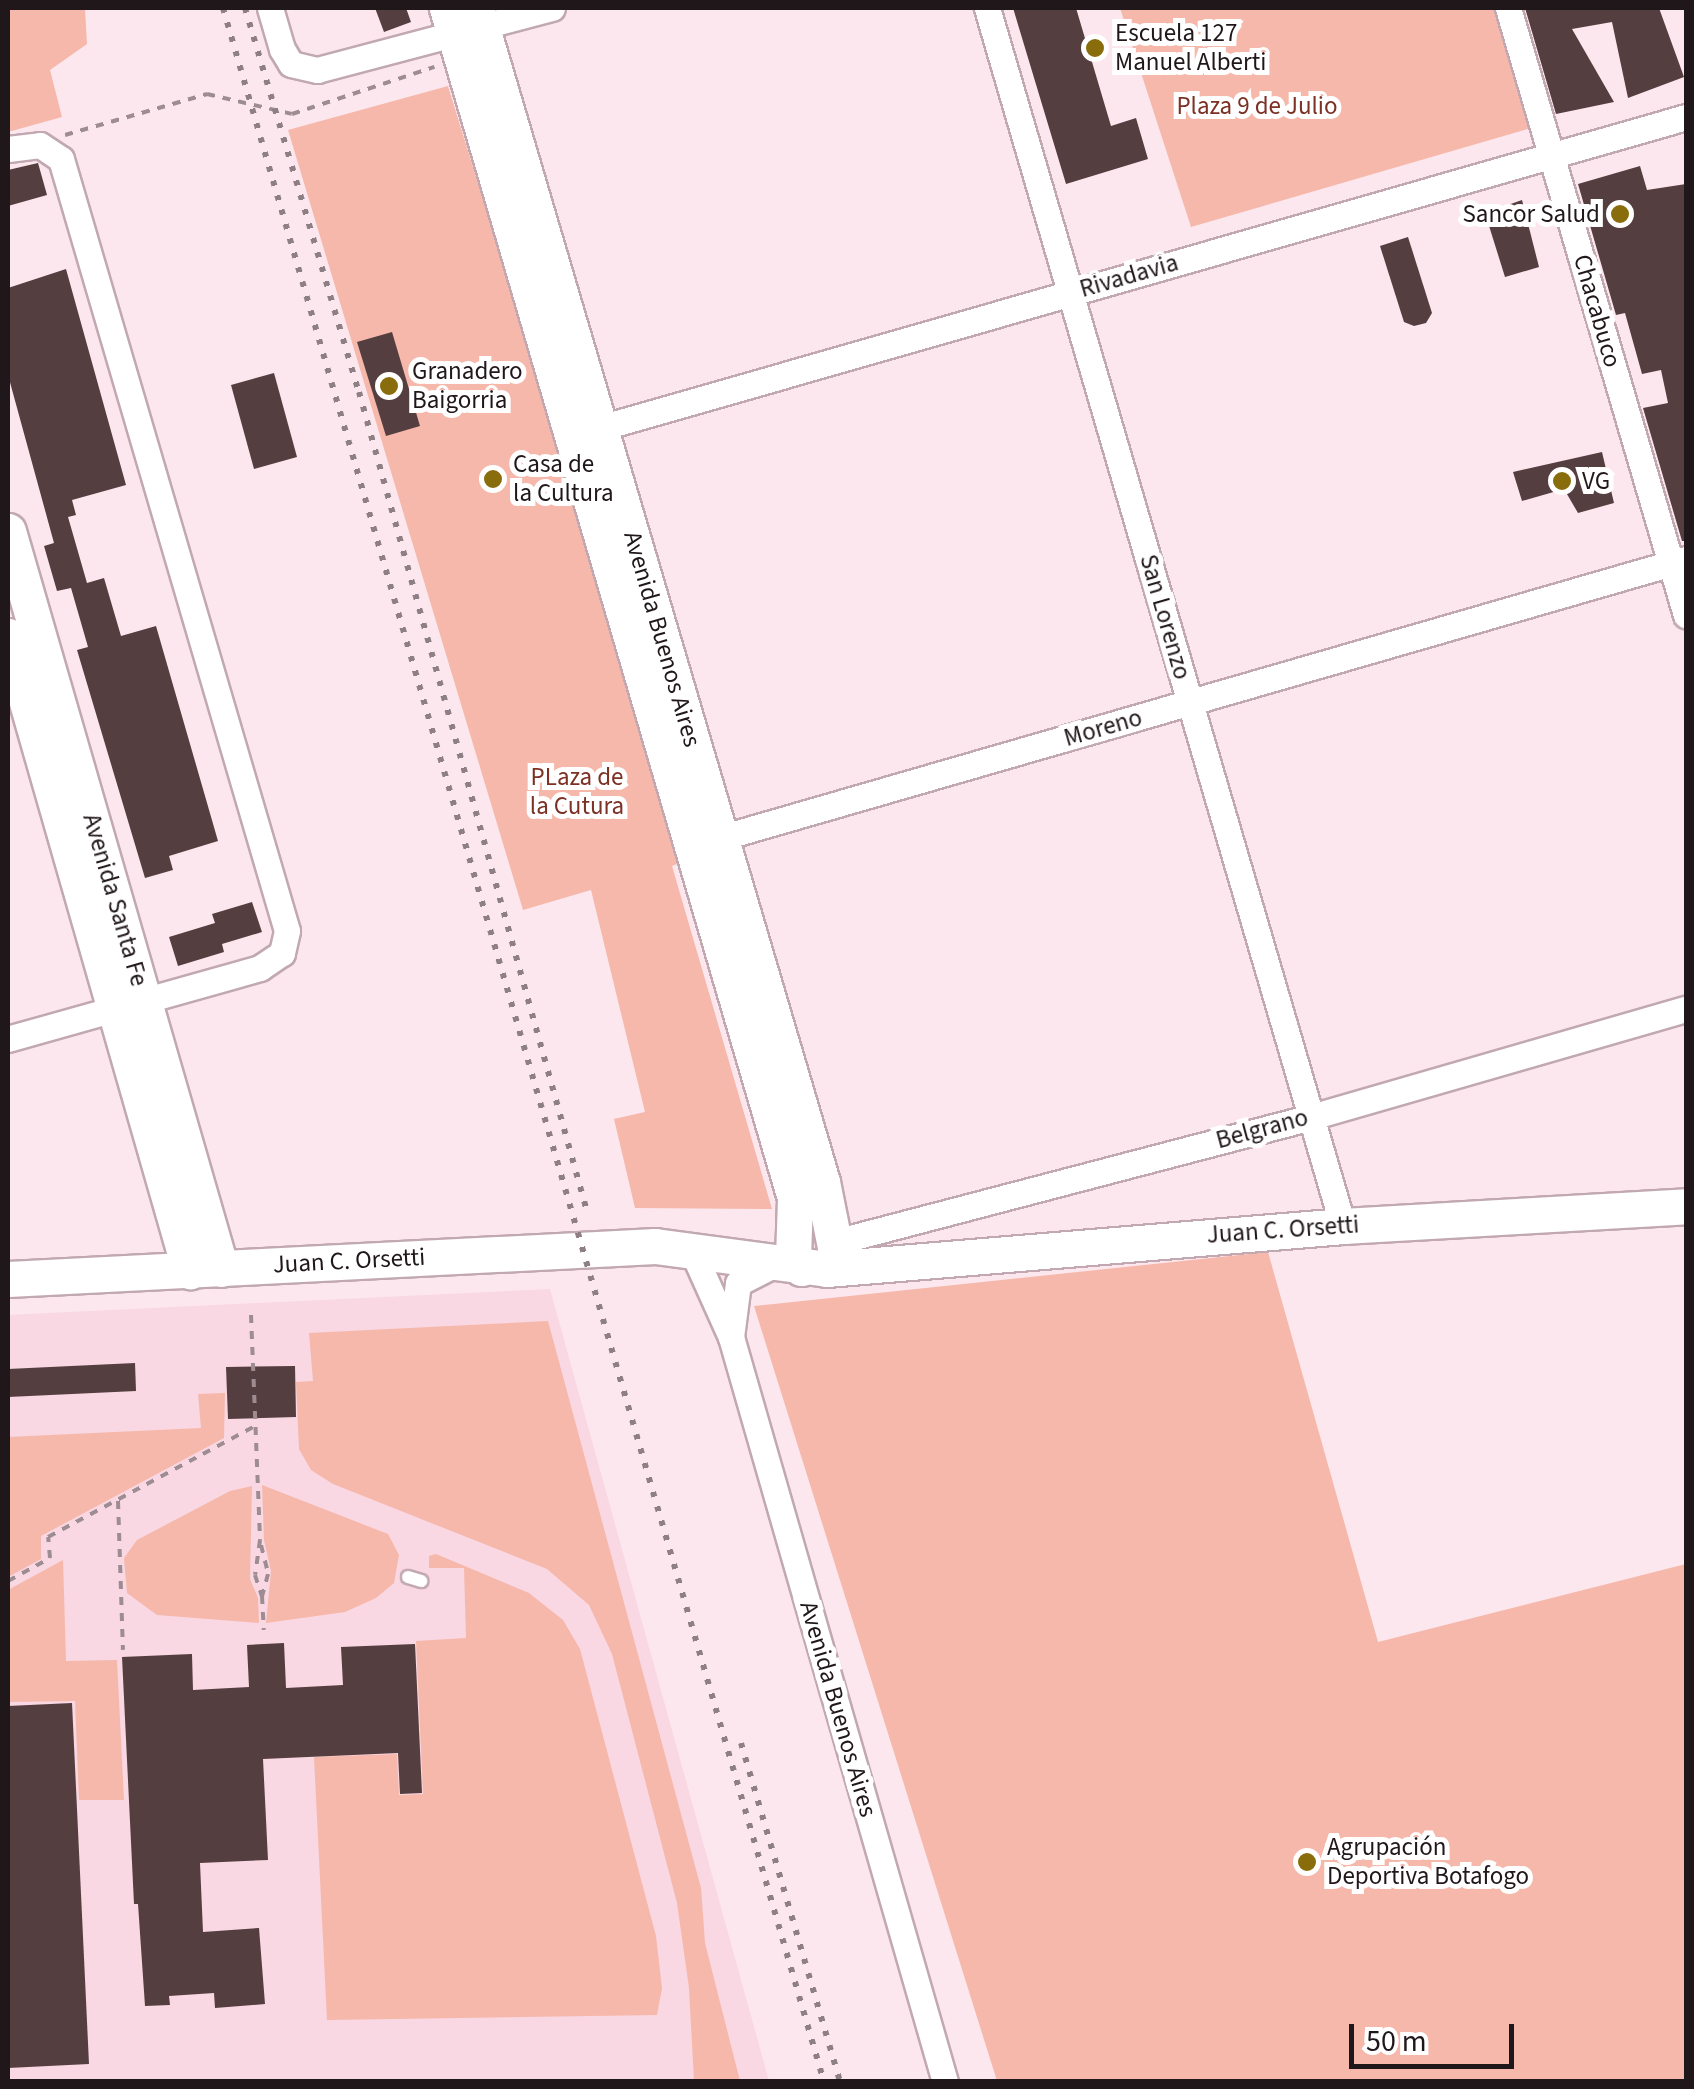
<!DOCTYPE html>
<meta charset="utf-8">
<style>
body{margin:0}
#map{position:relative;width:1694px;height:2089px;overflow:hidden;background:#fce7ee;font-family:"Source Sans 3",sans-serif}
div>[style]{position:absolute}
.built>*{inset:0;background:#f9d7e3}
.green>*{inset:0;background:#f6b8aa}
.building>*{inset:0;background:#553e40}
.path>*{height:4px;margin-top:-2px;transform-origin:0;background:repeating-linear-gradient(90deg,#9d8d93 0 8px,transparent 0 16px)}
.roads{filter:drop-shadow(2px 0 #c1a8b1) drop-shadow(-2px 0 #c1a8b1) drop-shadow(0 2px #c1a8b1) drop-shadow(0 -2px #c1a8b1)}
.lane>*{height:12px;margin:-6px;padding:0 6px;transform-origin:6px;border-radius:6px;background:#fff}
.street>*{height:25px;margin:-12.5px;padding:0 12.5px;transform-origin:12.5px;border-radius:12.5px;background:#fff}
.secondary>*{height:35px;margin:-17.5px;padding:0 17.5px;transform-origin:17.5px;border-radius:17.5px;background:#fff}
.rail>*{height:6px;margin-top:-3px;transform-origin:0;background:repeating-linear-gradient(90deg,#8e7f84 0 5px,transparent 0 15px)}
.dots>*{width:28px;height:28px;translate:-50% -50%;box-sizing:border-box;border:5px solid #fff;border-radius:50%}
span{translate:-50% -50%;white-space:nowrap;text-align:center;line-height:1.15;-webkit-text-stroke:10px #fff;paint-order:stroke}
.poi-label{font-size:25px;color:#20171a}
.left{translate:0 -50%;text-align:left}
.right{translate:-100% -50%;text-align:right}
.park-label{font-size:25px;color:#7c3124}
.street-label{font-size:25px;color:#20171a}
.frame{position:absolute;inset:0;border:10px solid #20171a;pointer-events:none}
.scale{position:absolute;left:1349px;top:2024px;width:165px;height:45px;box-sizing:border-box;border:5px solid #20171a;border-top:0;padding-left:12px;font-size:30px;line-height:35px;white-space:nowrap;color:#20171a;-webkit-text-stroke:8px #fff;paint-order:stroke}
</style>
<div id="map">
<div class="built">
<i style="clip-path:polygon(550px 1289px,769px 2081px,8px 2081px,8px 1315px)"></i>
</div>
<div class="green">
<i style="clip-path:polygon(8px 8px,85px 8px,87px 44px,50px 70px,62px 117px,8px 132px)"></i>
<i style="clip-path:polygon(1120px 8px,1496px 8px,1531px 128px,1191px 227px)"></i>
<i style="clip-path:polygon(448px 86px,687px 860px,672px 866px,772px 1209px,635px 1208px,614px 1119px,645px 1112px,591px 890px,523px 910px,288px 130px)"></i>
<i style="clip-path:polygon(1268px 1252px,1378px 1642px,1686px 1564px,1686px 2081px,997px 2081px,754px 1306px)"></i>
<i style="clip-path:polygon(548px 1321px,701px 1888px,705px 1943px,740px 2081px,694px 2081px,689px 1988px,677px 1903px,612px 1654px,589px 1605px,547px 1569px,333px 1484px,311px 1470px,299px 1449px,296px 1382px,313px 1381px,309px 1333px)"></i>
<i style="clip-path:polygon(225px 1393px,224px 1438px,41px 1536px,41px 1559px,8px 1577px,8px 1437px,201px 1428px,198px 1394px)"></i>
<i style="clip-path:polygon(262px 1485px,388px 1534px,399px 1555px,394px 1583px,376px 1598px,345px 1612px,266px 1623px,271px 1571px,264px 1540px)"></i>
<i style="clip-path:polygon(252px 1486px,250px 1579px,258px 1598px,259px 1623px,157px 1615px,127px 1593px,124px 1558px,137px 1540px,230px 1491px)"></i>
<i style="clip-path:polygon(436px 1554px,529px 1593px,563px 1620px,580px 1649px,656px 1936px,662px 1988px,657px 2015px,327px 2020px,314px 1757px,397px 1754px,399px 1795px,423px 1794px,416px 1641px,466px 1638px,464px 1568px,429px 1568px,429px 1556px)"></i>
<i style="clip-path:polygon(63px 1560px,66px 1661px,117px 1660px,124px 1800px,79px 1800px,75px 1701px,8px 1702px,8px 1590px)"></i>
</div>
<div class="building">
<i style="clip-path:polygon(375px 8px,406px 8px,411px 22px,384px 32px)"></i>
<i style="clip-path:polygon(1013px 8px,1076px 8px,1111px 126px,1136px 118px,1148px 159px,1066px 184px)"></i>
<i style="clip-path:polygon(1525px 8px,1659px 8px,1684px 77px,1628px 98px,1612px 22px,1572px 29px,1614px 102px,1556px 114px)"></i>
<i style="clip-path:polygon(38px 163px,47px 195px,8px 206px,8px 170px)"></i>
<i style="clip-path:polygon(1640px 166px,1647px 190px,1686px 184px,1686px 541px,1682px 541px,1643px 408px,1668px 403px,1661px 370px,1642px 374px,1625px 313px,1616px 315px,1578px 184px)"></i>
<i style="clip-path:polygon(1522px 200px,1539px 267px,1505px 277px,1485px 213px)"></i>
<i style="clip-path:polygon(1408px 237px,1432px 313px,1426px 323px,1414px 326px,1404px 322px,1380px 246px)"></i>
<i style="clip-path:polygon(66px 269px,126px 485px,72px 500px,76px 515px,68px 517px,87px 583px,104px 578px,121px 636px,156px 626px,218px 841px,169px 856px,173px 870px,145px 878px,77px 650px,88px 647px,71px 588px,57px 591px,44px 546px,54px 543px,8px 375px,8px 288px)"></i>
<i style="clip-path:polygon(392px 332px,420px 426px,386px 436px,357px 342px)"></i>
<i style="clip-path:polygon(274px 373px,297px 457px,254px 469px,231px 385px)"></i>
<i style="clip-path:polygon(1602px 452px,1614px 503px,1578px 513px,1564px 489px,1522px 501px,1513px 472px)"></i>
<i style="clip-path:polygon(252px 902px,262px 932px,222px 944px,224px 952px,178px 966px,169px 937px,215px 923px,212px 914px)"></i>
<i style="clip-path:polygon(135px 1363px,136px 1391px,8px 1397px,8px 1369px)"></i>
<i style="clip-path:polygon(295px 1366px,296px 1417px,228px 1419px,226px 1367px)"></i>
<i style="clip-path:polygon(284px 1643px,286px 1688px,343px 1685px,341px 1647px,415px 1644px,422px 1793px,400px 1794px,398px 1753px,263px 1759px,268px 1860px,200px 1863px,203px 1932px,259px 1928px,265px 2004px,215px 2008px,214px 1993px,169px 1996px,170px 2005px,145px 2006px,138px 1904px,134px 1904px,122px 1657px,192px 1654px,193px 1690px,249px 1687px,247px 1645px)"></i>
<i style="clip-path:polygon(72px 1703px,89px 2064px,8px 2068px,8px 1706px)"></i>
</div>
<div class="path">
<i style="left:65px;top:135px;width:148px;rotate:-16.1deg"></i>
<i style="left:207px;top:94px;width:87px;rotate:13.2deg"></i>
<i style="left:292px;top:114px;width:150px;rotate:-18.3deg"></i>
<i style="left:251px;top:1315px;width:225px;rotate:87.7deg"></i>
<i style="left:260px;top:1540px;width:35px;rotate:98deg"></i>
<i style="left:255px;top:1575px;width:22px;rotate:72deg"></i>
<i style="left:118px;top:1501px;width:149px;rotate:88.1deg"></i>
<i style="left:261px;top:1545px;width:30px;rotate:76deg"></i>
<i style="left:268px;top:1574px;width:23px;rotate:105deg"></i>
<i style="left:262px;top:1596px;width:34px;rotate:87deg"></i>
<i style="left:8px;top:1581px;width:48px;rotate:-28.7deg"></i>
<i style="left:50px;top:1558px;width:21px;rotate:-95deg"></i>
<i style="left:48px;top:1537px;width:235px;rotate:-28.2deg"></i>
</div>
<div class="roads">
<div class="lane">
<i style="left:408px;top:1577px;width:14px;rotate:17deg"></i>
</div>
<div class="street">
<i style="left:270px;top:8px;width:43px;rotate:73.7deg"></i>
<i style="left:282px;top:49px;width:17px;rotate:59deg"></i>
<i style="left:291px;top:64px;width:27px;rotate:13deg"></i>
<i style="left:317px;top:70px;width:243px;rotate:-14.8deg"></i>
<i style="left:987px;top:8px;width:1269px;rotate:73.71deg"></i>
<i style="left:1508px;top:8px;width:633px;rotate:73.66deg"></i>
<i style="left:8px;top:149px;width:32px;rotate:-7deg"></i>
<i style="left:40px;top:145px;width:25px;rotate:34deg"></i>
<i style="left:61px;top:159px;width:804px;rotate:73.68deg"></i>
<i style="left:287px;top:931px;width:23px;rotate:103deg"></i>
<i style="left:282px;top:953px;width:27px;rotate:146deg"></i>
<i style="left:260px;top:968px;width:262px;rotate:164.3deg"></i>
<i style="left:586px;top:432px;width:1144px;rotate:-15.98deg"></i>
<i style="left:706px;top:842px;width:1020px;rotate:-16.11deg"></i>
<i style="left:835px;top:1242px;width:492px;rotate:-14.7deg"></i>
<i style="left:1311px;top:1117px;width:390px;rotate:-16.1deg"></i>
<i style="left:691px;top:1248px;width:98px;rotate:65.8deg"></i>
<i style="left:731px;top:1337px;width:775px;rotate:73.97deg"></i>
<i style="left:731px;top:1337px;width:54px;rotate:-82.6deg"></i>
<i style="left:738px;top:1283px;width:39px;rotate:-27deg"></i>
</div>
<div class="secondary">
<i style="left:447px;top:8px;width:1240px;rotate:73.7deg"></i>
<i style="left:795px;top:1198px;width:60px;rotate:91.9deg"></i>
<i style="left:793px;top:1258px;width:13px;rotate:51deg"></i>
<i style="left:476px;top:8px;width:1224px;rotate:73.58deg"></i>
<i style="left:822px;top:1182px;width:71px;rotate:78.7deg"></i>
<i style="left:836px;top:1252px;width:19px;rotate:118deg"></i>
<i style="left:8px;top:531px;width:768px;rotate:73.9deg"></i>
<i style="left:8px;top:636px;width:661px;rotate:74.01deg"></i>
<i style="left:8px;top:1279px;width:648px;rotate:-2.92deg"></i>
<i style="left:655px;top:1246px;width:174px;rotate:7.6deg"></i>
<i style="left:827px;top:1269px;width:518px;rotate:-4.76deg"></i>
<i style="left:1343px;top:1226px;width:344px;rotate:-3.3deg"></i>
</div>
</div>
<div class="rail">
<i style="left:223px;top:8px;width:2159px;rotate:73.84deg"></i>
<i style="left:245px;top:8px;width:401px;rotate:73.5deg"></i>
<i style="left:359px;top:392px;width:854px;rotate:74.45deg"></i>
<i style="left:741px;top:1743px;width:353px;rotate:73.7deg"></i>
</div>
<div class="dots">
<i style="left:1095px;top:48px;background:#896c0b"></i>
<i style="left:1620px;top:214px;background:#896c0b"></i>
<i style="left:389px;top:386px;background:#896c0b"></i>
<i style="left:493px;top:479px;background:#896c0b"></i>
<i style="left:1562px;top:481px;background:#896c0b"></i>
<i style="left:1307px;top:1862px;background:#896c0b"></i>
</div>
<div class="poi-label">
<span class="left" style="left:1115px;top:48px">Escuela 127<br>Manuel Alberti</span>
<span class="right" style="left:1600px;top:214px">Sancor Salud</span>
<span class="left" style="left:412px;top:386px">Granadero<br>Baigorria</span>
<span class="left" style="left:513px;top:479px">Casa de<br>la Cultura</span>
<span class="left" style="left:1582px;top:481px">VG</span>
<span class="left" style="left:1327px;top:1862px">Agrupación<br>Deportiva Botafogo</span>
</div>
<div class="park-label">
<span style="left:1257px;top:106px">Plaza 9 de Julio</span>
<span style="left:577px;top:792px">PLaza de<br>la Cutura</span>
</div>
<div class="street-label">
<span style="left:1129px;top:276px;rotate:-16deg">Rivadavia</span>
<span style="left:1597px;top:311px;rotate:74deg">Chacabuco</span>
<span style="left:1165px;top:617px;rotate:74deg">San Lorenzo</span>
<span style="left:662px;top:639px;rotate:74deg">Avenida Buenos Aires</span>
<span style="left:1103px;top:728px;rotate:-16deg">Moreno</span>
<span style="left:115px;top:900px;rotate:74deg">Avenida Santa Fe</span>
<span style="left:1262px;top:1129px;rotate:-15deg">Belgrano</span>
<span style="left:1283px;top:1230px;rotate:-4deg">Juan C. Orsetti</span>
<span style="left:349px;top:1261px;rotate:-3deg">Juan C. Orsetti</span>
<span style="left:838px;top:1709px;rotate:74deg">Avenida Buenos Aires</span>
</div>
<div class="frame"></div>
<div class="scale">50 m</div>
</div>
